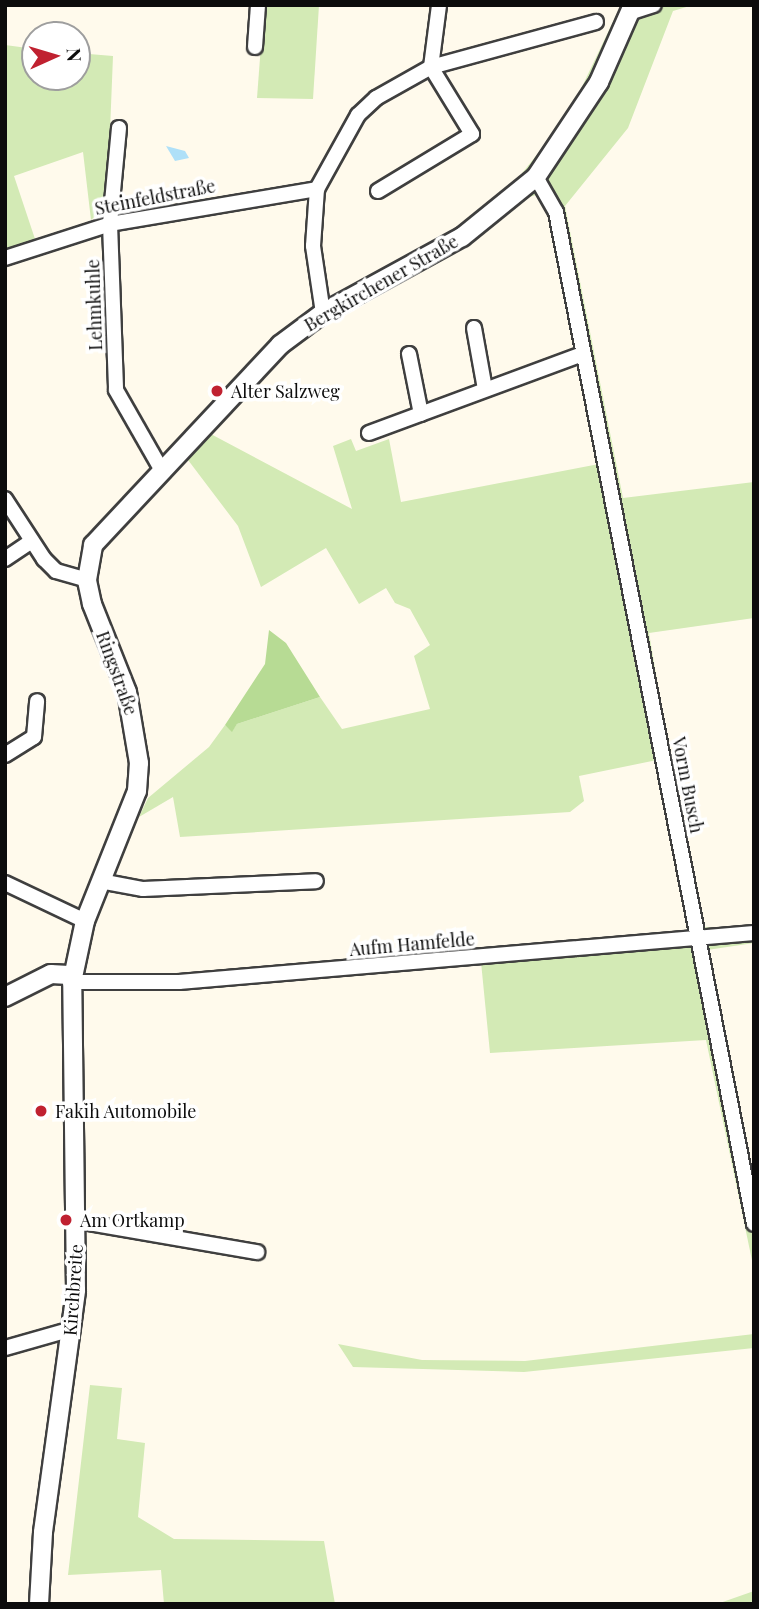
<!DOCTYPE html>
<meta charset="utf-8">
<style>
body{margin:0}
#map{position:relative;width:759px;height:1609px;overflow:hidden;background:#fffaec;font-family:"Playfair Display",serif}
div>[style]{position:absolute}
.green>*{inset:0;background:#d3eab5}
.forest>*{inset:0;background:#b7db94}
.water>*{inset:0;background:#afe0f8}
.roads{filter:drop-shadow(2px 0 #3f3f3f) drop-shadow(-2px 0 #3f3f3f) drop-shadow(0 2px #3f3f3f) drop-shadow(0 -2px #3f3f3f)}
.minor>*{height:14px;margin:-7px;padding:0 7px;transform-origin:7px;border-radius:7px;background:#fff}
.tertiary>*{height:18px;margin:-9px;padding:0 9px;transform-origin:9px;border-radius:9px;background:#fff}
.dots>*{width:19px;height:19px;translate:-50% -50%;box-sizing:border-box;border:4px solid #fff;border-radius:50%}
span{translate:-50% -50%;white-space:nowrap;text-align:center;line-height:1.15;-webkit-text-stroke:7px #fff;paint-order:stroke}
.street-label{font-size:18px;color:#0c0c0c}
.poi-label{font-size:18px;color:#0c0c0c}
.left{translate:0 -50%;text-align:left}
.frame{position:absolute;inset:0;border:7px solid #0c0c0c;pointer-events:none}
.north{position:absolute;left:21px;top:21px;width:70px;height:70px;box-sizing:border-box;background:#fff;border:2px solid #9e9e9e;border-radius:50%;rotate:86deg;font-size:19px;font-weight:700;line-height:28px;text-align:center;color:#0c0c0c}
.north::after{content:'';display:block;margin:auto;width:24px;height:32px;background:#c02130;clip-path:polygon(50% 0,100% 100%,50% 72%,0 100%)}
</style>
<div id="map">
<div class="green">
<i style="clip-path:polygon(264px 5px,319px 5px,313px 99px,257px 98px)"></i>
<i style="clip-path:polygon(621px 5px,693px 5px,673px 11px,628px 128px,565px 206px,623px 498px,754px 482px,754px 618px,649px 633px,699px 927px,754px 928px,754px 943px,707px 950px,754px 1203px,754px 1270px,706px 1040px,490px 1053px,481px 962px,688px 946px,690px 923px,657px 760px,579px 776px,584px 801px,570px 812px,180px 837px,173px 797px,139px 817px,148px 798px,209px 747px,225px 725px,232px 731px,237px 724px,320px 697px,342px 729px,430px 709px,414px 656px,430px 645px,410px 609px,395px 603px,386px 588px,359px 604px,326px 548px,261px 587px,238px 526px,185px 456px,207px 432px,352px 509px,333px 446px,351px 439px,356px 451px,389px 439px,401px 502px,599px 464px,549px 207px,536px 195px,526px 198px,515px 182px,568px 116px)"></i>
<i style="clip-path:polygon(5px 45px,35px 49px,35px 77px,77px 77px,77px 53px,113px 56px,107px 206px,91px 220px,83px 152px,14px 176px,37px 245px,5px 256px)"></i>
<i style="clip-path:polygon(754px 1334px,754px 1348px,524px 1372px,353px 1367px,338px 1344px,422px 1360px,525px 1361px)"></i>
<i style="clip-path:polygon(90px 1385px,122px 1388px,117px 1439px,145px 1443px,138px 1517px,174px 1539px,324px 1541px,335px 1604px,164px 1604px,161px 1570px,68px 1575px)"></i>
<i style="clip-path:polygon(754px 1591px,754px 1604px,717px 1604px)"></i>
</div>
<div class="forest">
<i style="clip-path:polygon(269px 630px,286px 643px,320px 697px,237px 724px,232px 732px,225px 725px,265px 664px)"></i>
</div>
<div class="water">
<i style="clip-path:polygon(166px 146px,185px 151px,189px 158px,175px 161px)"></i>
</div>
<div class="roads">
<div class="minor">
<i style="left:629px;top:13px;width:26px;rotate:-18deg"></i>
<i style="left:255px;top:47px;width:42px;rotate:-85.9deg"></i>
<i style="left:119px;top:128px;width:96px;rotate:95.4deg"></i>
<i style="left:110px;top:224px;width:166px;rotate:87.9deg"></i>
<i style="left:116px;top:390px;width:89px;rotate:60.3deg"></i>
<i style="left:536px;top:177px;width:40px;rotate:60.3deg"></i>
<i style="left:556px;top:212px;width:1031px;rotate:78.93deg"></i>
<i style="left:378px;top:191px;width:110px;rotate:-31.2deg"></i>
<i style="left:472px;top:134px;width:79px;rotate:-121.5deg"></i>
<i style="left:431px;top:67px;width:171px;rotate:-15.3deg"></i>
<i style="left:5px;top:258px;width:110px;rotate:-17.9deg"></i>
<i style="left:110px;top:224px;width:210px;rotate:-9.6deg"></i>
<i style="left:323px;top:313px;width:68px;rotate:-98.5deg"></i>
<i style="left:313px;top:246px;width:57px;rotate:-86deg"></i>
<i style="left:317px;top:189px;width:85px;rotate:-61deg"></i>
<i style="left:358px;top:115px;width:25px;rotate:-43deg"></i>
<i style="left:376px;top:98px;width:63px;rotate:-29.4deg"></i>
<i style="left:431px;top:67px;width:63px;rotate:-82.6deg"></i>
<i style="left:474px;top:328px;width:62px;rotate:79.8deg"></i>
<i style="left:409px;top:354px;width:61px;rotate:78.7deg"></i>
<i style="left:369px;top:433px;width:228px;rotate:-20.3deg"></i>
<i style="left:5px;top:499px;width:72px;rotate:57deg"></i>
<i style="left:44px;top:559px;width:17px;rotate:45deg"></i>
<i style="left:56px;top:571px;width:32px;rotate:16deg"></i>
<i style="left:5px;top:559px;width:32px;rotate:-34deg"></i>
<i style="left:5px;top:755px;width:34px;rotate:-32deg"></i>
<i style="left:34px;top:737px;width:36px;rotate:-85deg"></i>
<i style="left:100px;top:881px;width:44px;rotate:10.5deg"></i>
<i style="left:143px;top:889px;width:173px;rotate:-2.6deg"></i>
<i style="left:5px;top:883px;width:89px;rotate:25.4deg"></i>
<i style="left:72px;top:982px;width:107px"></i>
<i style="left:179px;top:982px;width:577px;rotate:-4.87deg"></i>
<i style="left:77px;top:1221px;width:183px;rotate:9.8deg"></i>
<i style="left:5px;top:1348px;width:70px;rotate:-15.8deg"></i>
</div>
<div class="tertiary">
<i style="left:5px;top:997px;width:51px;rotate:-26.6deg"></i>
<i style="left:51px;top:974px;width:22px;rotate:3deg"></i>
<i style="left:39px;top:1604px;width:72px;rotate:-86.8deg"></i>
<i style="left:43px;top:1532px;width:244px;rotate:-82.2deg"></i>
<i style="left:76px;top:1290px;width:308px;rotate:-90.7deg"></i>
<i style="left:72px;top:982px;width:62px;rotate:-78deg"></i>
<i style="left:85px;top:921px;width:140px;rotate:-68.2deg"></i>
<i style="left:137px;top:791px;width:28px;rotate:-86deg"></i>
<i style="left:139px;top:763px;width:72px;rotate:-99.6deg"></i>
<i style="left:127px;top:692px;width:95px;rotate:-111.7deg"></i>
<i style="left:92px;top:604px;width:25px;rotate:-102deg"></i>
<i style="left:87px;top:580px;width:36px;rotate:-80deg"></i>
<i style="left:93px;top:545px;width:274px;rotate:-46.9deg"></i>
<i style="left:280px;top:345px;width:54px;rotate:-36.7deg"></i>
<i style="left:323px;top:313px;width:158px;rotate:-28.7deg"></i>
<i style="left:462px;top:237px;width:95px;rotate:-39deg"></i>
<i style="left:536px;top:177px;width:114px;rotate:-56.4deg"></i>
<i style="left:599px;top:82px;width:84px;rotate:-66.2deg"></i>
</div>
</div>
<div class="dots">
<i style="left:217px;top:391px;background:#c02130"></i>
<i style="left:41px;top:1111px;background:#c02130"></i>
<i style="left:66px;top:1220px;background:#c02130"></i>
</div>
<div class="street-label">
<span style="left:155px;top:197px;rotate:-11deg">Steinfeldstraße</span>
<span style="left:381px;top:283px;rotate:-30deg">Bergkirchener Straße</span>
<span style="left:94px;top:305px;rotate:-92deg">Lehmkuhle</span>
<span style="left:117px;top:673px;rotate:70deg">Ringstraße</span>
<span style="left:688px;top:785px;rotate:79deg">Vorm Busch</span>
<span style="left:412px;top:944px;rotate:-5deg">Aufm Hamfelde</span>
<span style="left:73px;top:1290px;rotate:-86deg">Kirchbreite</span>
</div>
<div class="poi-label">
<span class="left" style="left:231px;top:391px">Alter Salzweg</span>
<span class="left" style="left:55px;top:1111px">Fakih Automobile</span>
<span class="left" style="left:80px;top:1220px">Am Ortkamp</span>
</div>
<div class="frame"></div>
<div class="north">N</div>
</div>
